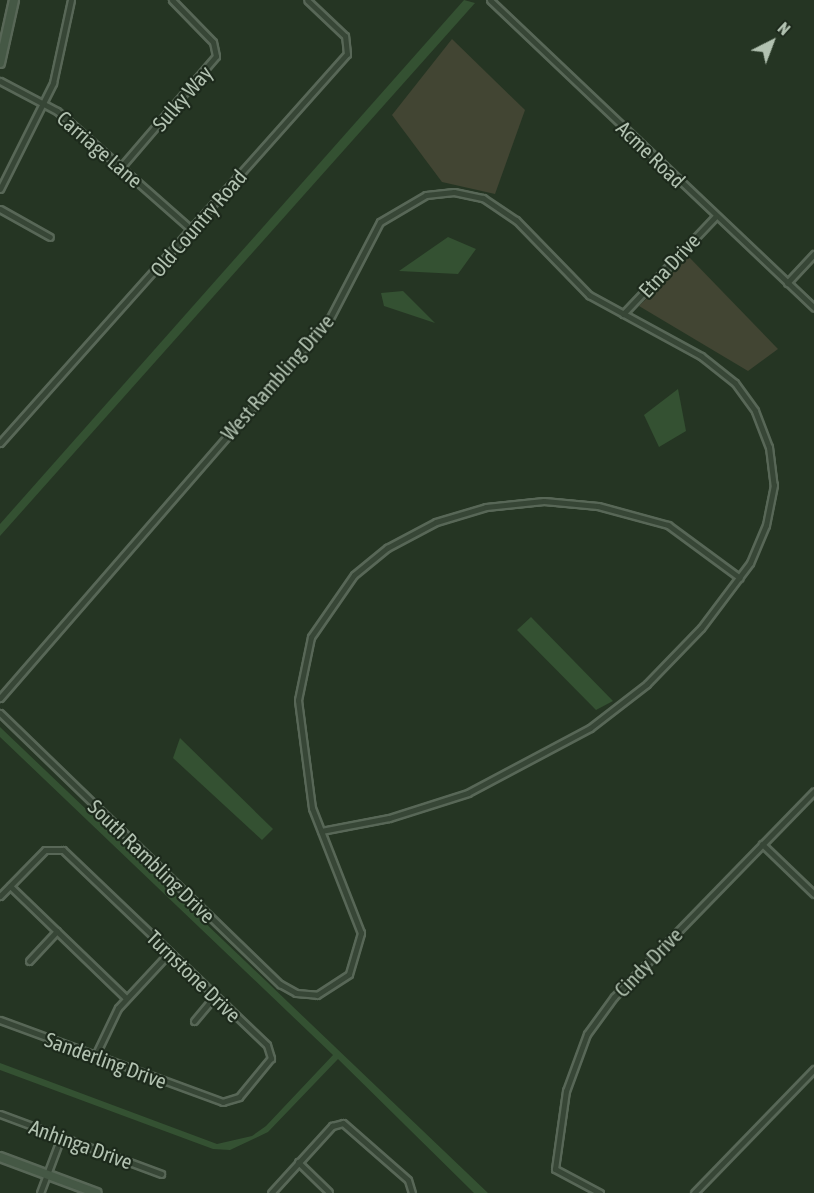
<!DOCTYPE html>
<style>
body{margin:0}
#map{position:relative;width:814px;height:1193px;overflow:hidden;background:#253523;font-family:"Asap Condensed",sans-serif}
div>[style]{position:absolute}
.green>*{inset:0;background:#424533}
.water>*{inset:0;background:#345132}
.roads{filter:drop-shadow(2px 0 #586757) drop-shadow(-2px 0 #586757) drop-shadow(0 2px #586757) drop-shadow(0 -2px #586757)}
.street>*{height:5px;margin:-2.5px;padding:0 2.5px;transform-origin:2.5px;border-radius:2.5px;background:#374636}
.secondary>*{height:8px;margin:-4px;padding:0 4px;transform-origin:4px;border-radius:4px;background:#455845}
span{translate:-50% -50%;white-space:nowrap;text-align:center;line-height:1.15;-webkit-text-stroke:4.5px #1d2a1c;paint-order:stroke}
.street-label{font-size:21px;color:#b2c2b1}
.north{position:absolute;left:742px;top:12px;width:60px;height:60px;-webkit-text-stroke:4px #1d2a1c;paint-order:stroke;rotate:42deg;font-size:16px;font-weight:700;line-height:24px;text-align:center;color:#b2c2b1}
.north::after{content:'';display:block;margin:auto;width:21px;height:27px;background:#b2c2b1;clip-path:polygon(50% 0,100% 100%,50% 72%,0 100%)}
</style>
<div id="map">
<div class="green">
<i style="clip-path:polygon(452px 39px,525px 110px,495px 194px,442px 182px,392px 115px)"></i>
<i style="clip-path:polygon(689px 257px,778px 349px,748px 371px,639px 306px)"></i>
</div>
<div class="water">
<i style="clip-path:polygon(464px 0,475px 3px,0 536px,0 524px)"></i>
<i style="clip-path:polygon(448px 237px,476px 249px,458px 274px,399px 271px)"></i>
<i style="clip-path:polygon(403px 291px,435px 323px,384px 306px,381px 293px)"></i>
<i style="clip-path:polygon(678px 389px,686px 431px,659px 447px,644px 415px)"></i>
<i style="clip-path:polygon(531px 617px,613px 701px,596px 710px,517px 630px)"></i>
<i style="clip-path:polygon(0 727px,488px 1193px,474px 1193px,338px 1059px,268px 1132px,230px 1150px,213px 1149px,0 1070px,0 1063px,217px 1144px,252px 1136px,266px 1126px,333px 1055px,0 737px)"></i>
<i style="clip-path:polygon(180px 738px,273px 829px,262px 840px,173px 758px)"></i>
</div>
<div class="roads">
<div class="street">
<i style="left:490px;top:0;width:447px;rotate:43.5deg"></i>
<i style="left:0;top:81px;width:64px;rotate:27.8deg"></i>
<i style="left:57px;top:111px;width:180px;rotate:41.4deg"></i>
<i style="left:121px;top:167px;width:146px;rotate:-49.4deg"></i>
<i style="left:216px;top:56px;width:14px;rotate:-102deg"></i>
<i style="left:213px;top:42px;width:59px;rotate:-134.3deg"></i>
<i style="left:0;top:189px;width:119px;rotate:-63.4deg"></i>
<i style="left:53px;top:83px;width:85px;rotate:-77.8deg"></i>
<i style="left:0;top:209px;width:57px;rotate:29.2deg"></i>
<i style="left:787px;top:283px;width:40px;rotate:-47deg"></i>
<i style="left:623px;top:314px;width:135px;rotate:-46.5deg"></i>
<i style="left:0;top:443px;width:521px;rotate:-48.27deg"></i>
<i style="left:347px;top:54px;width:18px;rotate:-96deg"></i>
<i style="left:345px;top:36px;width:52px;rotate:-136.5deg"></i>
<i style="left:0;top:698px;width:503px;rotate:-49.03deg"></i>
<i style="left:330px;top:318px;width:108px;rotate:-62.5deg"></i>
<i style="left:380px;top:222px;width:53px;rotate:-30.4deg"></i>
<i style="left:426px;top:195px;width:28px;rotate:-6deg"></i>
<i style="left:454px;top:192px;width:30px;rotate:12deg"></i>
<i style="left:483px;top:198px;width:40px;rotate:34deg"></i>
<i style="left:516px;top:220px;width:105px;rotate:45.8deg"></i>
<i style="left:589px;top:295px;width:128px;rotate:28.6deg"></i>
<i style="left:701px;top:356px;width:43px;rotate:38.5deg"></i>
<i style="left:735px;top:383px;width:34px;rotate:54deg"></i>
<i style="left:755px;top:411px;width:39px;rotate:69deg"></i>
<i style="left:769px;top:447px;width:38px;rotate:83deg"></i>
<i style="left:774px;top:485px;width:41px;rotate:101.3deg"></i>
<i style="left:766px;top:525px;width:41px;rotate:112.8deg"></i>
<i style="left:750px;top:563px;width:81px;rotate:127deg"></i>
<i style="left:701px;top:628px;width:78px;rotate:134deg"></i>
<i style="left:647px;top:684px;width:72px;rotate:142.3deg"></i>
<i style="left:590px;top:728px;width:138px;rotate:152deg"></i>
<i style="left:468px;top:793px;width:83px;rotate:162.4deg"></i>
<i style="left:389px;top:818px;width:69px;rotate:169.2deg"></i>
<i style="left:0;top:713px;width:390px;rotate:44.1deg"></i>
<i style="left:280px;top:984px;width:18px;rotate:29deg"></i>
<i style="left:296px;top:993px;width:21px;rotate:5deg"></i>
<i style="left:317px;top:995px;width:38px;rotate:-33deg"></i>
<i style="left:349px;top:974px;width:43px;rotate:-73.7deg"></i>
<i style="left:361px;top:933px;width:134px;rotate:-111.4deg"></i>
<i style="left:312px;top:808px;width:109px;rotate:-97.4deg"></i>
<i style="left:298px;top:700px;width:64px;rotate:-78.3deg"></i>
<i style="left:311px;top:637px;width:75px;rotate:-55.3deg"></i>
<i style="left:354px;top:575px;width:43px;rotate:-39.3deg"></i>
<i style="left:387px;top:548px;width:55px;rotate:-28deg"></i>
<i style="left:436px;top:522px;width:52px;rotate:-16.7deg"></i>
<i style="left:486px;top:507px;width:58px;rotate:-5.9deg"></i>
<i style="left:544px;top:501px;width:54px;rotate:5.3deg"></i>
<i style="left:598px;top:506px;width:73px;rotate:15.2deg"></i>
<i style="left:668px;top:525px;width:89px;rotate:36.4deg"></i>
<i style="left:762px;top:844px;width:72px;rotate:43.9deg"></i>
<i style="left:10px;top:886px;width:161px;rotate:44deg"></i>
<i style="left:0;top:896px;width:64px;rotate:-45.6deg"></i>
<i style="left:45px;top:850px;width:18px"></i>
<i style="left:63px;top:850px;width:282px;rotate:43.7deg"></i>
<i style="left:267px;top:1045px;width:14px;rotate:73deg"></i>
<i style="left:271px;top:1058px;width:50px;rotate:129.4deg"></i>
<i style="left:239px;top:1097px;width:17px;rotate:163deg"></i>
<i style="left:223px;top:1102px;width:238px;rotate:-159.8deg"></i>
<i style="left:29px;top:961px;width:41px;rotate:-47deg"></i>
<i style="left:194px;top:1021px;width:33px;rotate:-50deg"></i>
<i style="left:95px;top:1056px;width:53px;rotate:-64.4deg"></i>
<i style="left:118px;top:1008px;width:76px;rotate:-47.1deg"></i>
<i style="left:0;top:1114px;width:172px;rotate:20.4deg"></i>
<i style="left:298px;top:1162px;width:43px;rotate:44.1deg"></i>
<i style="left:40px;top:1193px;width:60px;rotate:-69.4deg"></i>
<i style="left:271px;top:1193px;width:91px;rotate:-47.7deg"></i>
<i style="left:332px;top:1126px;width:11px;rotate:-15deg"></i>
<i style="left:343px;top:1123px;width:86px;rotate:41.2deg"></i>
<i style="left:408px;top:1180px;width:14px;rotate:73deg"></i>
<i style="left:600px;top:1193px;width:51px;rotate:-151.9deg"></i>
<i style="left:555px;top:1169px;width:79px;rotate:-82deg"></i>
<i style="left:566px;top:1091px;width:61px;rotate:-69.8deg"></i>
<i style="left:587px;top:1034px;width:46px;rotate:-53.9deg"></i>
<i style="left:614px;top:997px;width:287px;rotate:-45.8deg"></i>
<i style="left:694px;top:1193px;width:173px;rotate:-45.9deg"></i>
</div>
<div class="secondary">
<i style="left:0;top:63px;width:65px;rotate:-77.5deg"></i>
<i style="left:0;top:1157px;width:103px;rotate:20.4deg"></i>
</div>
</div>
<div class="street-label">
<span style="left:182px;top:98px;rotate:-49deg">Sulky Way</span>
<span style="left:100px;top:149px;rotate:41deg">Carriage Lane</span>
<span style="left:651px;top:154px;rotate:44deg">Acme Road</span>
<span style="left:198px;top:223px;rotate:-49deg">Old Country Road</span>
<span style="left:669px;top:265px;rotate:-47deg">Etna Drive</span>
<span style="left:277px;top:377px;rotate:-49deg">West Rambling Drive</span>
<span style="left:152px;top:861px;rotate:44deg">South Rambling Drive</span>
<span style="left:648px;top:962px;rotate:-46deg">Cindy Drive</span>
<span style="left:194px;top:976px;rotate:44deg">Turnstone Drive</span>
<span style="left:106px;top:1060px;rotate:20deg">Sanderling Drive</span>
<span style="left:81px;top:1144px;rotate:20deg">Anhinga Drive</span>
</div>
<div class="north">N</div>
</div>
